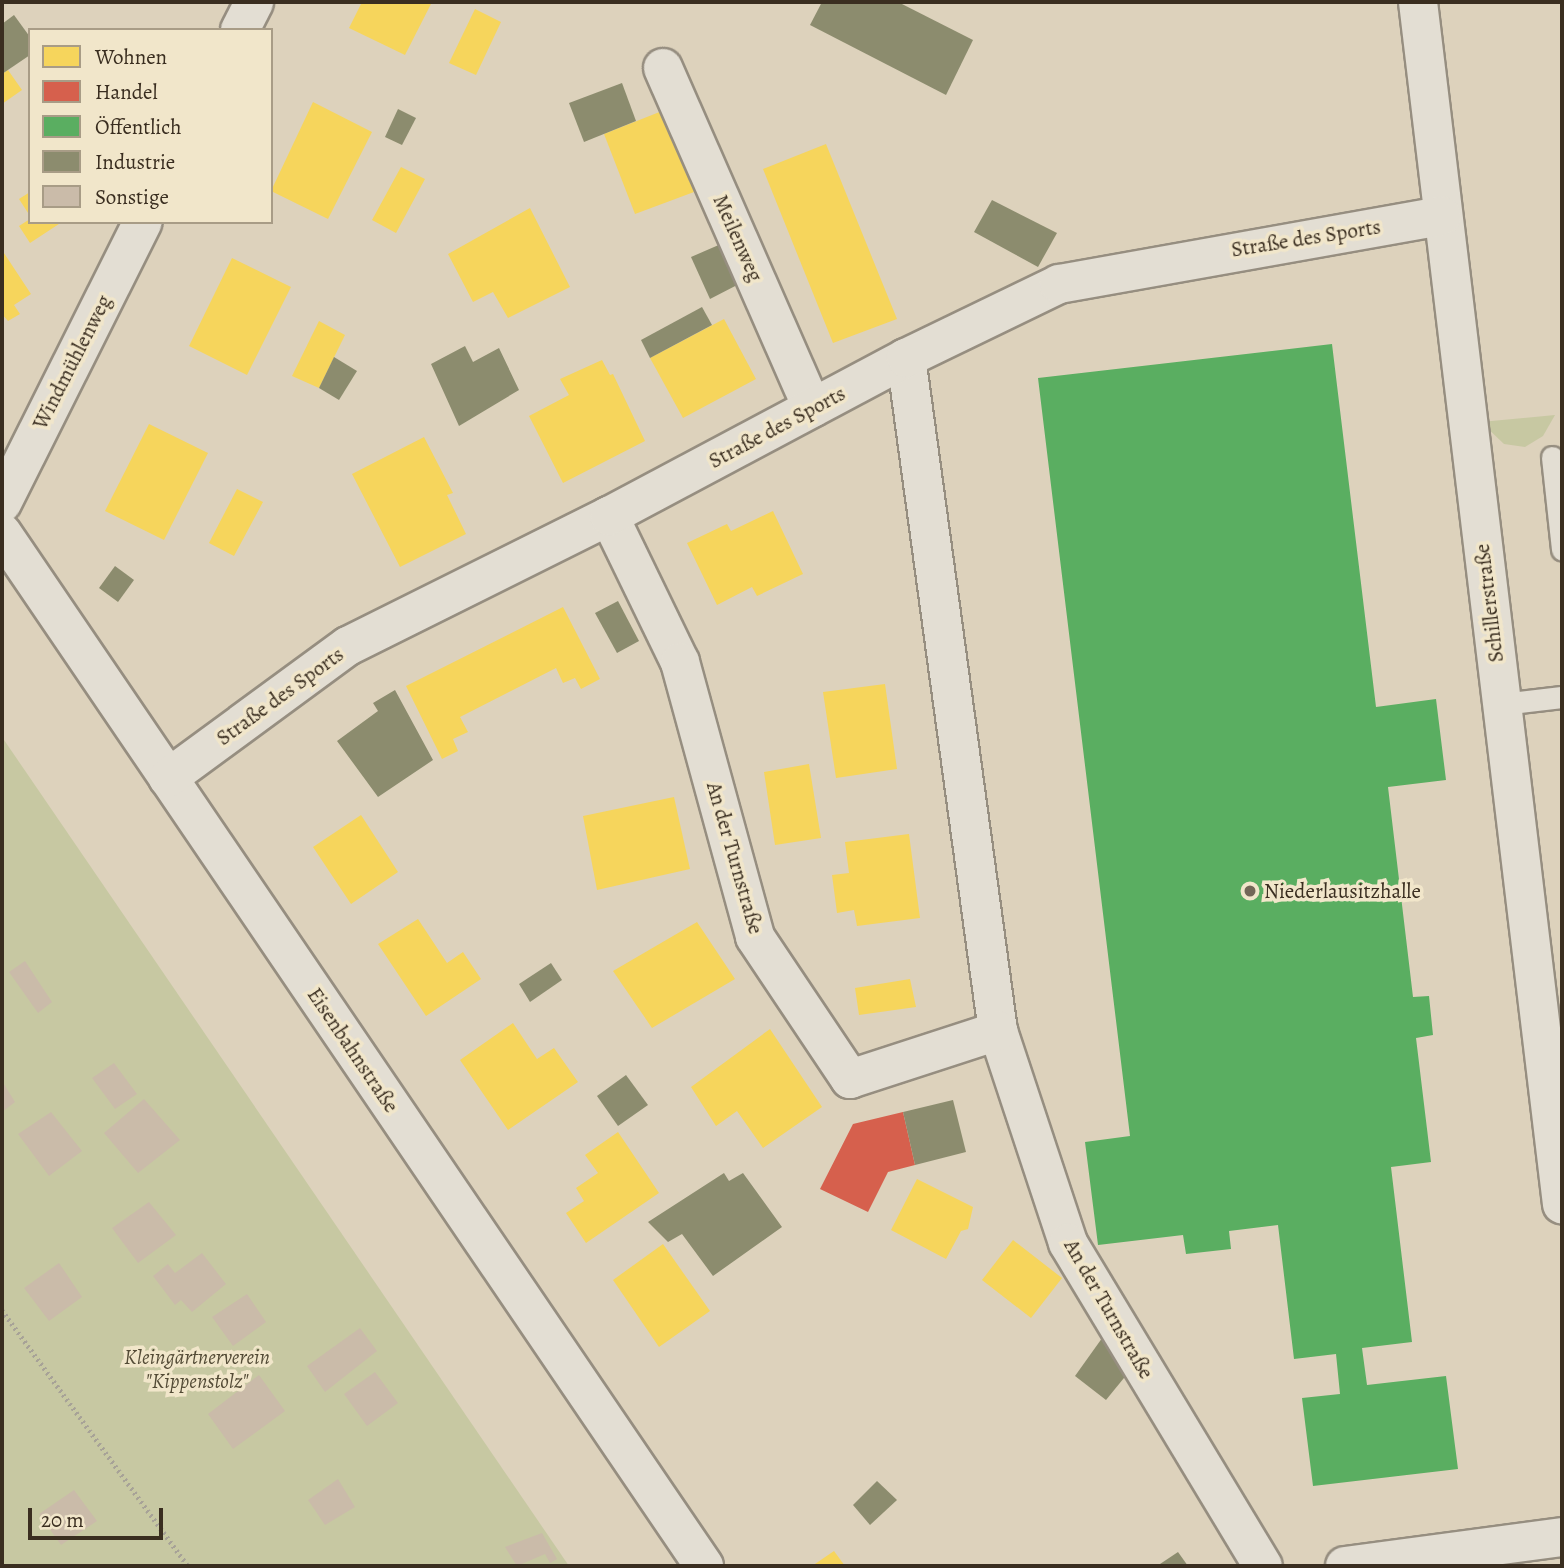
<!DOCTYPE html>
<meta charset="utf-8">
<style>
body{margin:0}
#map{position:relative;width:1564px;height:1568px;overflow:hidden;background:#ddd2bc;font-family:Alegreya,serif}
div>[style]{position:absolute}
.green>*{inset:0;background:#c7c8a2}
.homes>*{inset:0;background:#f6d55c}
.shops>*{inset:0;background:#d6604d}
.public>*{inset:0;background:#5aae61}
.industry>*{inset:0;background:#8c8c6e}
.building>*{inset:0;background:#cabba9}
.path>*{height:4.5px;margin-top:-2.25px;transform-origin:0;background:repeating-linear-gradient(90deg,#a7a297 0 2px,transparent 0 5.5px)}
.roads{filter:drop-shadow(2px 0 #968e80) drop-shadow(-2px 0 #968e80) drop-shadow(0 2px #968e80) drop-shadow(0 -2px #968e80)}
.service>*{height:21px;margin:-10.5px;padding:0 10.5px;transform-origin:10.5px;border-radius:10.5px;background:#e3ded3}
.minor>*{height:38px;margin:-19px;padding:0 19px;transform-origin:19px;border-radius:19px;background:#e3ded3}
.dots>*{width:19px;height:19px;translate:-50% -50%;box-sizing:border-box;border:4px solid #f1e6ca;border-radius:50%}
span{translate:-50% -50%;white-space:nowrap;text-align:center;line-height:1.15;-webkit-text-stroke:7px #f1e6ca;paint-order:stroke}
.street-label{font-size:21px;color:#3a2e20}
.poi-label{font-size:21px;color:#3a2e20}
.left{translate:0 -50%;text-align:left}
.park-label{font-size:21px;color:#534b36;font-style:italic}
.frame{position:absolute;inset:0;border:4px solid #3a2e20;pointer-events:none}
.legend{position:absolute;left:28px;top:28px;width:245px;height:196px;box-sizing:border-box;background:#f1e6ca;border:2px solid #a89c86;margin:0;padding:9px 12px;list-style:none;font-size:21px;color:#3a2e20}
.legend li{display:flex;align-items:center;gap:14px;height:35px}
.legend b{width:35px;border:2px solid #a89c86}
.scale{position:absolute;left:28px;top:1508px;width:135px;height:32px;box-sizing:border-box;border:4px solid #3a2e20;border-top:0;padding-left:9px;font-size:21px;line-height:24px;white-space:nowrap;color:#3a2e20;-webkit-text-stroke:5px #f1e6ca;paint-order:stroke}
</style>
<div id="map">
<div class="green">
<i style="clip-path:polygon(1555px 415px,1543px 436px,1525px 447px,1504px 444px,1481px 422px)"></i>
<i style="clip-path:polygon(2px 737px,569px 1566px,2px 1566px)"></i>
</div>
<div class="homes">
<i style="clip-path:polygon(362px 2px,432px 2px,405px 55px,349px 28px)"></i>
<i style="clip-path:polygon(475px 9px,501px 22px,476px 75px,449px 63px)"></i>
<i style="clip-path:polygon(8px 70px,22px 90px,2px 104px,2px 74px)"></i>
<i style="clip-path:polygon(313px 102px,372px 132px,328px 219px,271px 191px)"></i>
<i style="clip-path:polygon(662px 111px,694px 192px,635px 214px,604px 134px)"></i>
<i style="clip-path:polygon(826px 144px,897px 319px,833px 343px,763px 169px)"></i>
<i style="clip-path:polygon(401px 167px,425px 179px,396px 233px,372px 220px)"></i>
<i style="clip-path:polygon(30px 192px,30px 216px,19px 199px)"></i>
<i style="clip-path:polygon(530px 208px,570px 287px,508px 318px,493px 292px,473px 302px,448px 254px)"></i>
<i style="clip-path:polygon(30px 219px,30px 222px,62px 222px,30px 243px,19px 226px)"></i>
<i style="clip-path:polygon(2px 250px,31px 294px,14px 305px,20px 314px,8px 321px,2px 314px)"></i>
<i style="clip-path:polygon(232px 258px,291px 287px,247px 375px,189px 346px)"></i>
<i style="clip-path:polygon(724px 319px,756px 379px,683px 418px,650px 358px)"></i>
<i style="clip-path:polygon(319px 321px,345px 335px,319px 388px,292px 376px)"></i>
<i style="clip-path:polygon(602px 360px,610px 375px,613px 374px,645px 441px,563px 483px,529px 416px,569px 395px,560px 379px)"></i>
<i style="clip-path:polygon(149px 424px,208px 453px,164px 540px,105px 511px)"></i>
<i style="clip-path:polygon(424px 437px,453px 493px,447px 495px,466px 534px,400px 567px,352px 474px)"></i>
<i style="clip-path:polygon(237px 489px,263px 502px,234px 556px,209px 543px)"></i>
<i style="clip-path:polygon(773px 511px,803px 574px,757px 596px,752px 587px,717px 605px,687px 543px,727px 524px,731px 531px)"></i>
<i style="clip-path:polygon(563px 607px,600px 679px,581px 689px,575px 678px,563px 683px,556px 668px,513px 690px,460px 717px,468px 732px,453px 739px,458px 751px,442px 759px,406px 686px)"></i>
<i style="clip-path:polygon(885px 684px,897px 769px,836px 778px,823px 692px)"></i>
<i style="clip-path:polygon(809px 764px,821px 838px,775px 845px,764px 772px)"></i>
<i style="clip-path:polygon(674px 797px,690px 869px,597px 890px,583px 816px)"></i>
<i style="clip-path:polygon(361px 815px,398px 872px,351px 904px,313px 847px)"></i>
<i style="clip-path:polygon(909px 834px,920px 918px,857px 926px,854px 910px,837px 913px,832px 875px,849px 873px,845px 842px)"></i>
<i style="clip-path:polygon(418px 919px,447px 963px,463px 952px,481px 979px,426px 1016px,378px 944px)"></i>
<i style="clip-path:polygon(697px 922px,735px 979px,652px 1028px,613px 971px)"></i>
<i style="clip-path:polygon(910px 979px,916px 1007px,859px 1015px,855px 988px)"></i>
<i style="clip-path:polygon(513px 1023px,537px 1059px,554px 1048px,578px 1082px,508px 1130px,460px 1060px)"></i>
<i style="clip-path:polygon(770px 1029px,822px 1107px,763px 1148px,737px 1111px,716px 1126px,691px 1087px)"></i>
<i style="clip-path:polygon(618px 1132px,659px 1193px,586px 1243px,566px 1213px,584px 1201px,576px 1188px,598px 1173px,585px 1155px)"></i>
<i style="clip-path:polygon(917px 1179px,973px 1207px,968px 1229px,961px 1231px,946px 1259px,891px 1230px)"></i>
<i style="clip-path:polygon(1013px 1240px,1062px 1278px,1031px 1318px,982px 1280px)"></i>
<i style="clip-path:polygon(663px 1244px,710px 1311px,659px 1347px,613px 1280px)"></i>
<i style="clip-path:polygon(834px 1551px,845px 1566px,812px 1566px)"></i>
</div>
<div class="shops">
<i style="clip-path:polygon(903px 1112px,915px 1165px,888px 1172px,868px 1212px,820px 1189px,853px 1124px)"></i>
</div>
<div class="public">
<i style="clip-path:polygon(1332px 344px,1376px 707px,1436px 699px,1446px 780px,1388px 787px,1413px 997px,1429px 996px,1433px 1035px,1416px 1038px,1431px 1162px,1391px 1167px,1412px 1342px,1362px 1348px,1367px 1385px,1446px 1376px,1458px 1469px,1313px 1486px,1302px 1398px,1340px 1394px,1336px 1354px,1294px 1359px,1278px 1225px,1229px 1231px,1231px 1249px,1186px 1254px,1183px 1235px,1098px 1245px,1085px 1142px,1130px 1136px,1038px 378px)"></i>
</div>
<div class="industry">
<i style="clip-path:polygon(822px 2px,898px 2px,973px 40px,946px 95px,810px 25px)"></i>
<i style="clip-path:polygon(14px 15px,30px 37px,30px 55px,2px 74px,2px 24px)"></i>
<i style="clip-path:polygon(622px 83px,636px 121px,584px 142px,569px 103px)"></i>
<i style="clip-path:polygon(398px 109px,416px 118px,402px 145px,385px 137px)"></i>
<i style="clip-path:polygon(992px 200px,1057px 233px,1038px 267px,974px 232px)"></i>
<i style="clip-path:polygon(721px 244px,741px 283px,710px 299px,691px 257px)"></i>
<i style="clip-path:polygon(702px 307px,712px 325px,650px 358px,641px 340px)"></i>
<i style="clip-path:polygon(465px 346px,473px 362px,499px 348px,519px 390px,459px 426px,431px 364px)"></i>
<i style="clip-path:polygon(334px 357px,357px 371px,339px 400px,319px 388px)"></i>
<i style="clip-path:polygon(115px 566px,134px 580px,118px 602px,99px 588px)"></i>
<i style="clip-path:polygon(618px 601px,639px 641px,617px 653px,595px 613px)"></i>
<i style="clip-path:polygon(395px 690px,433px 760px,378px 797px,337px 741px,378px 711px,373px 703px)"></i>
<i style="clip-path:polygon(551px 963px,562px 980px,530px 1002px,519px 984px)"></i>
<i style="clip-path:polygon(626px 1075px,648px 1105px,618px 1126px,597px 1096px)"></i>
<i style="clip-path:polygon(953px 1100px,966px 1152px,915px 1165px,903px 1112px)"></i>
<i style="clip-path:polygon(724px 1173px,729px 1181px,743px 1173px,782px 1227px,713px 1276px,682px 1234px,668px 1242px,648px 1222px)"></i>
<i style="clip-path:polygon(1105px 1334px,1128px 1373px,1106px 1400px,1075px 1376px)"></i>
<i style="clip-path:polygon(877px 1481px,897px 1500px,870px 1525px,853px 1505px)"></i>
<i style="clip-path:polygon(1178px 1552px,1188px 1566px,1157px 1566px)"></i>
</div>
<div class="building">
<i style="clip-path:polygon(25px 961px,52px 1002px,38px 1013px,9px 972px)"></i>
<i style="clip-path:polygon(114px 1063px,137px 1094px,115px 1109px,92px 1078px)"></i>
<i style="clip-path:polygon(2px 1081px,15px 1102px,2px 1112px)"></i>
<i style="clip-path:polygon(144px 1099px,180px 1140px,138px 1173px,104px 1133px)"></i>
<i style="clip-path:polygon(51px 1112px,82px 1151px,49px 1176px,18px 1134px)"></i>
<i style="clip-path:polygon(149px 1202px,176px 1235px,138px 1263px,112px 1228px)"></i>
<i style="clip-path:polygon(202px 1253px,226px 1284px,192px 1312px,181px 1300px,175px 1305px,153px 1276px,168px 1264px,175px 1273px)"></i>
<i style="clip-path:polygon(59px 1263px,82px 1297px,49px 1321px,24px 1288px)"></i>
<i style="clip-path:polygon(247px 1294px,266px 1322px,233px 1346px,212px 1317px)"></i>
<i style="clip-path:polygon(360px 1328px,377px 1351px,325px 1392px,307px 1366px)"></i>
<i style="clip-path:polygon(375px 1372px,398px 1403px,367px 1426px,344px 1394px)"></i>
<i style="clip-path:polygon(259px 1375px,285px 1411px,233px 1449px,208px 1414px)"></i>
<i style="clip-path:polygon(338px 1479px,355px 1507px,325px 1525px,308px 1500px)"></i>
<i style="clip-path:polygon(74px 1490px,97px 1521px,61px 1545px,39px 1514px)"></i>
<i style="clip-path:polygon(542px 1533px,557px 1559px,550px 1563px,545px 1554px,517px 1566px,505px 1547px)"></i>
</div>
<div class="path">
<i style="left:2px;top:1310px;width:316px;rotate:54deg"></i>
</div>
<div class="roads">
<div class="service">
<i style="left:1552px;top:457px;width:93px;rotate:83.8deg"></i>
<i style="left:1502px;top:704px;width:60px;rotate:-6.7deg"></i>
</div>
<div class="minor">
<i style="left:1418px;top:2px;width:1211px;rotate:83.17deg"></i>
<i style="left:240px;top:30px;width:31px;rotate:-63deg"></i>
<i style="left:663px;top:68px;width:371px;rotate:66.3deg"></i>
<i style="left:906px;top:358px;width:679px;rotate:82.22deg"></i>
<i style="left:998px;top:1031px;width:223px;rotate:71.7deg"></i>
<i style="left:1068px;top:1243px;width:377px;rotate:58.9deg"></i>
<i style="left:2px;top:503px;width:314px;rotate:-63.4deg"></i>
<i style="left:609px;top:516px;width:162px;rotate:64.1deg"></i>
<i style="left:680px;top:662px;width:285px;rotate:74.7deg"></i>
<i style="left:755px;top:937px;width:171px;rotate:56.2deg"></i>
<i style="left:850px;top:1079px;width:156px;rotate:-18deg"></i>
<i style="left:2px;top:533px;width:1249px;rotate:55.8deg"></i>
<i style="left:168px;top:778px;width:223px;rotate:-36.3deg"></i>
<i style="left:348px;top:646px;width:292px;rotate:-26.5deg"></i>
<i style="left:609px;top:516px;width:336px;rotate:-28deg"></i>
<i style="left:906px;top:358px;width:170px;rotate:-25.8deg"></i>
<i style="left:1059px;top:284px;width:389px;rotate:-10.1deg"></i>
<i style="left:1345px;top:1566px;width:219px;rotate:-7.6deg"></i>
</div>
</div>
<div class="dots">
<i style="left:1250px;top:891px;background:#736757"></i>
</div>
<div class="street-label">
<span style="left:738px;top:238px;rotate:66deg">Meilenweg</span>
<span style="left:1306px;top:238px;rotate:-9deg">Straße des Sports</span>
<span style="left:72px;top:362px;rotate:-63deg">Windmühlenweg</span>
<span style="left:777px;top:427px;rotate:-28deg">Straße des Sports</span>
<span style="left:1489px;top:603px;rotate:-97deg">Schillerstraße</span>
<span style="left:280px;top:696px;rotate:-36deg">Straße des Sports</span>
<span style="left:735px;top:858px;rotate:74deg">An der Turnstraße</span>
<span style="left:353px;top:1050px;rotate:56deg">Eisenbahnstraße</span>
<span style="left:1109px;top:1309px;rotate:60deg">An der Turnstraße</span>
</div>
<div class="poi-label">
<span class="left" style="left:1264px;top:891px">Niederlausitzhalle</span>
</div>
<div class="park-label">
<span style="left:197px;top:1369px">Kleingärtnerverein<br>"Kippenstolz"</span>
</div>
<div class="frame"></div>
<ul class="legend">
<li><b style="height:19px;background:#f6d55c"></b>Wohnen</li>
<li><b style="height:19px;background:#d6604d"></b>Handel</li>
<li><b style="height:19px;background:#5aae61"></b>Öffentlich</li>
<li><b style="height:19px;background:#8c8c6e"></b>Industrie</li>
<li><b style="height:19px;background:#cabba9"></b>Sonstige</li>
</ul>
<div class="scale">20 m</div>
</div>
